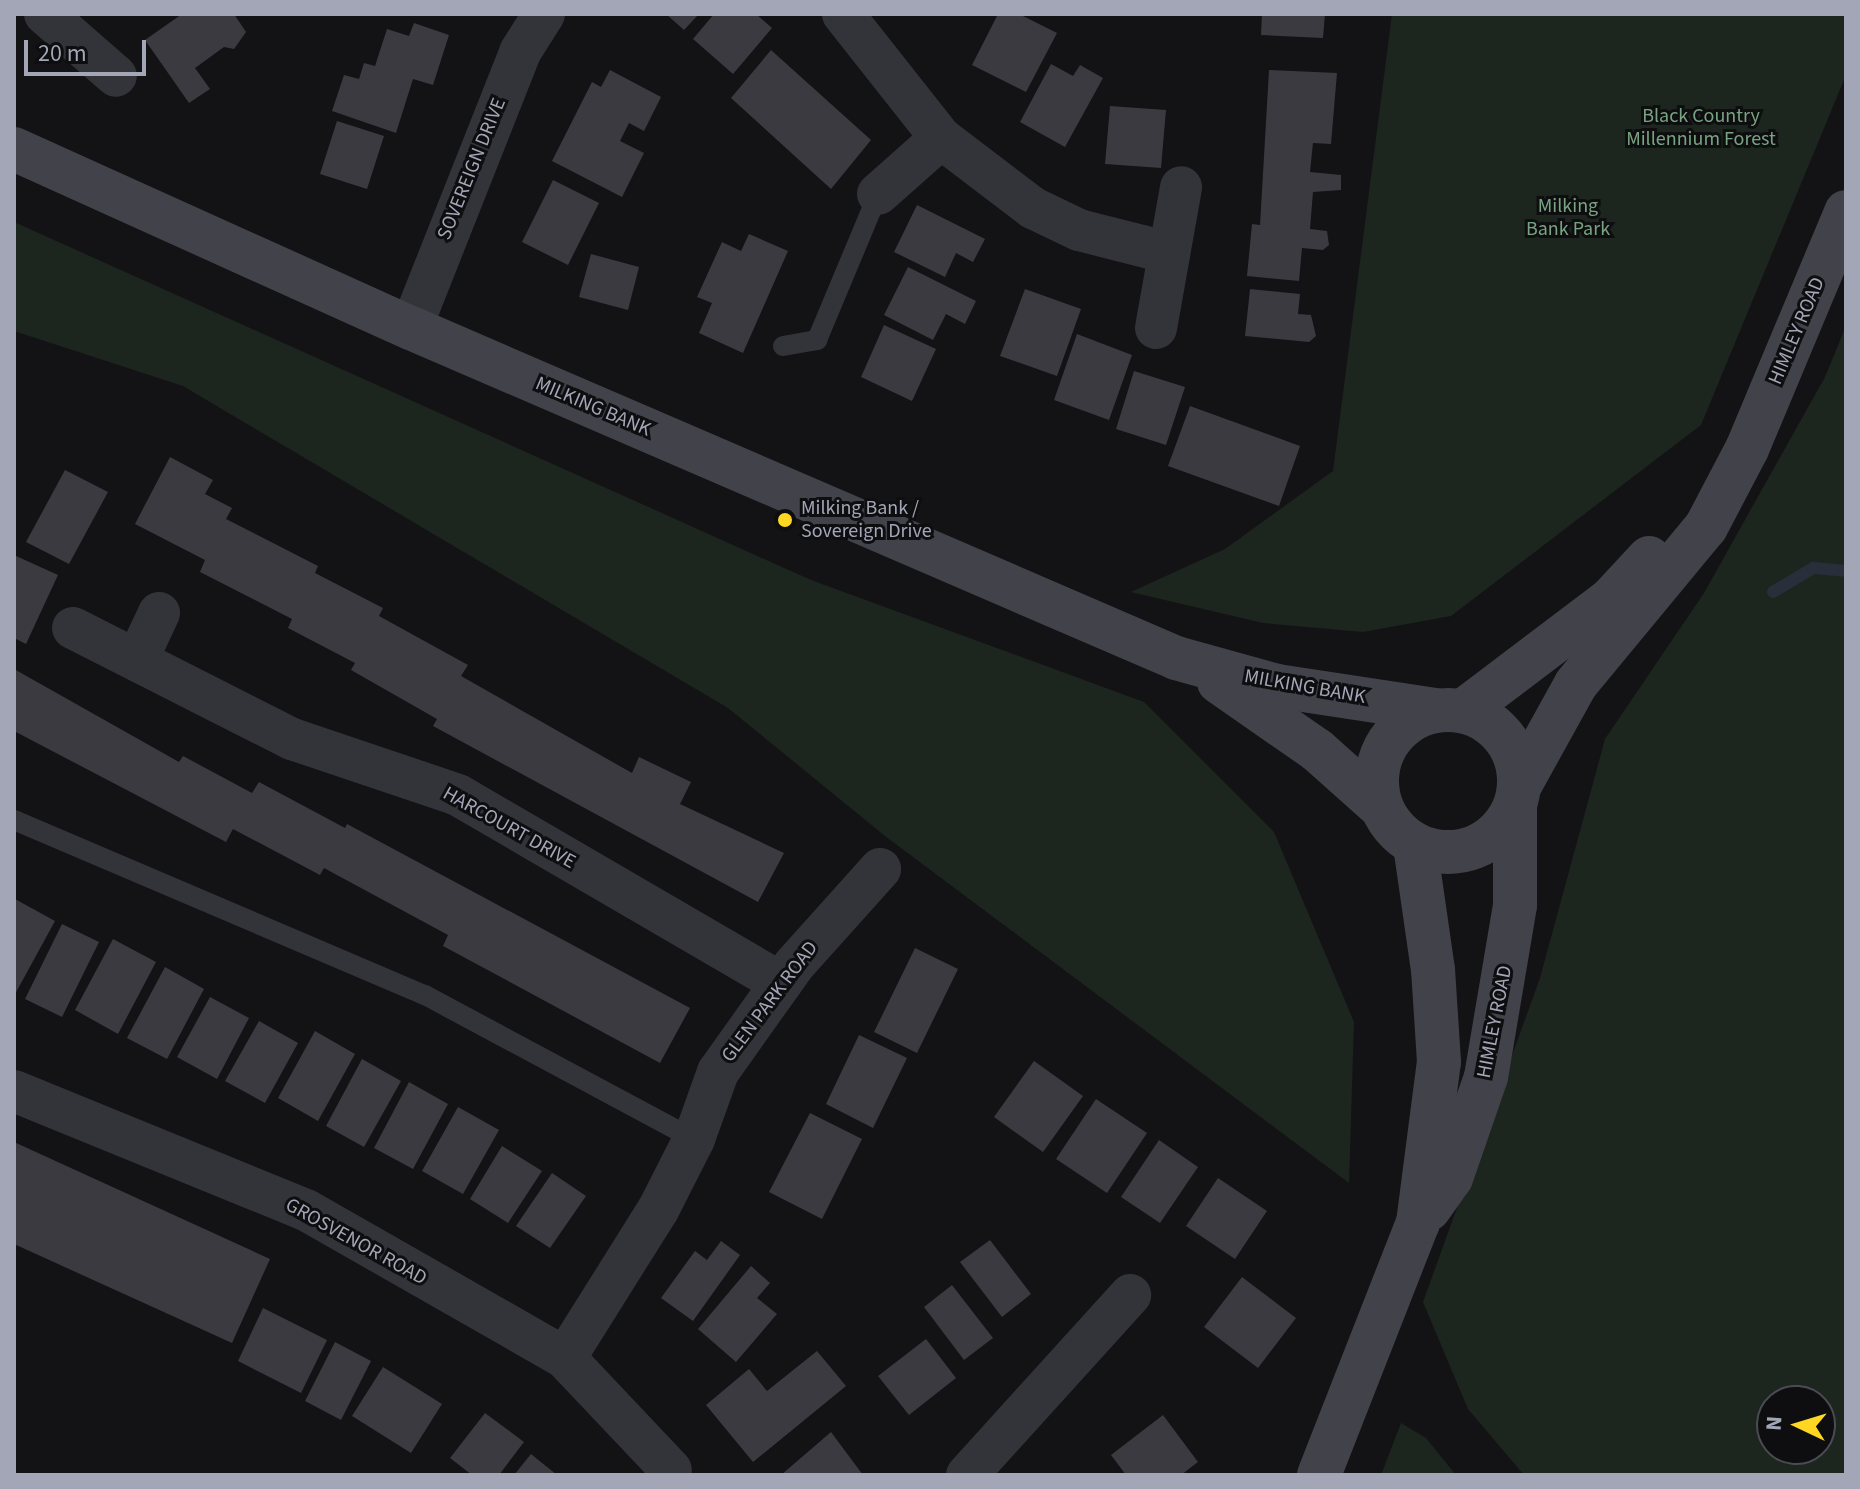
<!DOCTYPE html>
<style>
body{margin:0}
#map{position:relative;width:1860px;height:1489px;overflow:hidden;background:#131315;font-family:"Source Sans 3",sans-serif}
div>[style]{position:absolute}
.green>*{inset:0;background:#1d251f}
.stream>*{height:12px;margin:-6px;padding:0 6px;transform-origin:6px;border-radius:6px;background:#282f3a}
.building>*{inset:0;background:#3a3a40}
.lane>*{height:20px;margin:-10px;padding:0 10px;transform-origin:10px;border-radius:10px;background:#33343a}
.street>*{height:42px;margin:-21px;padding:0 21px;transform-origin:21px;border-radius:21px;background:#33343a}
.secondary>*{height:44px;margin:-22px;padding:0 22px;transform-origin:22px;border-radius:22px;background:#41424a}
.secondary>.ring{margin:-22px;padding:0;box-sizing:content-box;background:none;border:44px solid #41424a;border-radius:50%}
.dots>*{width:22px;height:22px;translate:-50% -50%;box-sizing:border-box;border:4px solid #0e0e10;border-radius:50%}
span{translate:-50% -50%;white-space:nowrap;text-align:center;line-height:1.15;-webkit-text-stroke:6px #0e0e10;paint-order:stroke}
.park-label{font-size:20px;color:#78a481}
.street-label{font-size:20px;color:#a3a6b7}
.poi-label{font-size:20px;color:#a3a6b7}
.left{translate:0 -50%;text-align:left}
.frame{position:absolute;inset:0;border:16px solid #a3a6b7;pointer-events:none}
.north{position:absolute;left:1756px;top:1385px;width:80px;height:80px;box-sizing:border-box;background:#0e0e10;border:2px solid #4a4b53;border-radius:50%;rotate:274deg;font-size:22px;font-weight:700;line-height:32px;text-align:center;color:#a3a6b7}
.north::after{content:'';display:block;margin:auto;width:28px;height:36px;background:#ffd621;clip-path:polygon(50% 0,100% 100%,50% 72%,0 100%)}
.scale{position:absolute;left:24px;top:40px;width:122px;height:36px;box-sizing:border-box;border:4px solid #a3a6b7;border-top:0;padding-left:10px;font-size:24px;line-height:28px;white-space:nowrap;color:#a3a6b7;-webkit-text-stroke:6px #0e0e10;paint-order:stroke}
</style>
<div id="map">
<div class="green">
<i style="clip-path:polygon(1392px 14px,1846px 14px,1846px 75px,1701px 425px,1451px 616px,1363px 632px,1263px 623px,1131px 592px,1225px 549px,1333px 471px)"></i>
<i style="clip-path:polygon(14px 222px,811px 580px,1144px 702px,1274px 832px,1354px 1022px,1349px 1183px,885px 836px,728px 708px,183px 386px,14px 331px)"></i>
<i style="clip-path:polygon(evenodd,1846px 326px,1846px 1475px,1524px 1475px,1468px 1409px,1423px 1302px,1540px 978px,1605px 739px,1704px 593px,1825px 377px,1846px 326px,1772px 1401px,1820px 1401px,1820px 1449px,1772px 1449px,1772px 1401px)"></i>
<i style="clip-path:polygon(1401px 1423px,1426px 1438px,1456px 1475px,1381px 1475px)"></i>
</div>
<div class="stream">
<i style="left:1773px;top:592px;width:47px;rotate:-31deg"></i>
<i style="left:1813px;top:568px;width:33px;rotate:5deg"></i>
</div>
<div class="building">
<i style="clip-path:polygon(182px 14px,234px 14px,246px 32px,234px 49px,224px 47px,195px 68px,210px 89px,189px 103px,145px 40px)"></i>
<i style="clip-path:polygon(666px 14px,699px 14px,684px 30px)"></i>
<i style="clip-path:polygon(714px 14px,756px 14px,772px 28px,733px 74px,693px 39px)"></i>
<i style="clip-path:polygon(998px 14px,1019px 14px,1057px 33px,1026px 92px,972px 65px)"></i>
<i style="clip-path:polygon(1262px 14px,1325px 14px,1323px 38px,1261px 35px)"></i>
<i style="clip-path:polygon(414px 23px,449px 35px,433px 85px,413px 79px,396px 133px,332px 111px,344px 75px,359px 79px,364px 63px,375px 66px,387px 29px,409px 36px)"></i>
<i style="clip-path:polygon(771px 50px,871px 140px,831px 189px,731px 98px)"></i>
<i style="clip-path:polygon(1051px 64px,1073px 76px,1080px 65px,1103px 78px,1065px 147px,1020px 122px)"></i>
<i style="clip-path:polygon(610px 70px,661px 97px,644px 131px,629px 123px,620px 141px,644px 153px,622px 197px,552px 161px,592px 82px,601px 87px)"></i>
<i style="clip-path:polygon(1269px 70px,1337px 73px,1331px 144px,1313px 143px,1310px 172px,1341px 175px,1341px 190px,1313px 192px,1310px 229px,1327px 231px,1329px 245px,1323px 250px,1302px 248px,1299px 281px,1247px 276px,1252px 224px,1260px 225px)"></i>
<i style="clip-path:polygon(1110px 106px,1166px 110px,1161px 168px,1105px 164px)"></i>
<i style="clip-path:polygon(337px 121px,384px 136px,367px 189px,320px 174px)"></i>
<i style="clip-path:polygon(553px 180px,599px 203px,568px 265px,522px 242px)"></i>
<i style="clip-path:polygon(917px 205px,985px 239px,973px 262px,956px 253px,945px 277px,894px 252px)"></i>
<i style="clip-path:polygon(749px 234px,788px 251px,743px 353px,699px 333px,712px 303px,697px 297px,722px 242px,741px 251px)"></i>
<i style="clip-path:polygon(591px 254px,639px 267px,628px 310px,579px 297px)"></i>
<i style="clip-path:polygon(908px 267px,976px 301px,965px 324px,946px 314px,933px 340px,884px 315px)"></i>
<i style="clip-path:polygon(1025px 289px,1081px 309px,1057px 376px,1000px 356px)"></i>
<i style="clip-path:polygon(1250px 289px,1300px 294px,1298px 314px,1311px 315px,1316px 336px,1309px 342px,1245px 336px)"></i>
<i style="clip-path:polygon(884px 325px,936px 349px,912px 401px,861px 377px)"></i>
<i style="clip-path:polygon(1077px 334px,1132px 355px,1109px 420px,1054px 400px)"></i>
<i style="clip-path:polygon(1134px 371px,1185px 387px,1166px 445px,1116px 429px)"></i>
<i style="clip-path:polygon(1190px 406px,1300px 446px,1279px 506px,1168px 466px)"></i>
<i style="clip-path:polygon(170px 457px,213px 480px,205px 494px,232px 508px,226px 519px,318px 566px,315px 573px,383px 608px,379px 616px,468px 665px,461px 676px,632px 773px,639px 757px,691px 782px,680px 804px,784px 853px,758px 902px,433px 726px,437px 719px,351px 670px,355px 663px,288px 628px,292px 619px,200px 572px,205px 560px,135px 524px)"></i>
<i style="clip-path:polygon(65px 470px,108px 492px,69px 564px,26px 542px)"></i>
<i style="clip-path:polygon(14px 555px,58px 575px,26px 644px,14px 638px)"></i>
<i style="clip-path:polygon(14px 669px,179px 762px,183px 756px,252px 793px,259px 782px,345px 828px,347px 824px,690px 1008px,660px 1063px,443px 946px,448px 935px,324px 868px,320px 875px,233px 829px,226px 842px,14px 731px)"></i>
<i style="clip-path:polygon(15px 899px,55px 921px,14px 996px,14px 902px)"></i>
<i style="clip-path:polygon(62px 924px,99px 942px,62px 1017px,25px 999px)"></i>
<i style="clip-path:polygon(113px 939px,156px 962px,118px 1034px,75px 1010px)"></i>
<i style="clip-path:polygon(915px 948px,958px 969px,917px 1053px,874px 1032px)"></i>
<i style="clip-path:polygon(165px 967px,204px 989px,167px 1059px,127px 1038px)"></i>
<i style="clip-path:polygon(210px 997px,249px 1018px,217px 1079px,177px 1057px)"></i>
<i style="clip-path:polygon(259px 1021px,298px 1043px,265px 1103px,225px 1081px)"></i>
<i style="clip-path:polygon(315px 1031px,355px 1054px,318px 1121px,278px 1098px)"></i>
<i style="clip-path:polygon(859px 1035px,907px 1058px,873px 1128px,826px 1104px)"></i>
<i style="clip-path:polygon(362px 1059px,401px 1081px,364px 1147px,326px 1126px)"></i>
<i style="clip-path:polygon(1034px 1061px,1083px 1096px,1043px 1152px,994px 1117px)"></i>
<i style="clip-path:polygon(409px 1082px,448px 1104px,413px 1169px,374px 1148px)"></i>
<i style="clip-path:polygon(1096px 1099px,1147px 1133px,1107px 1193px,1056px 1159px)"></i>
<i style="clip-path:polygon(458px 1107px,499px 1130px,463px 1194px,422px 1171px)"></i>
<i style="clip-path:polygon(810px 1113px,862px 1139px,822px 1219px,769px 1192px)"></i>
<i style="clip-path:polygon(1159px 1140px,1198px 1167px,1160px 1223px,1121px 1197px)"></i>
<i style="clip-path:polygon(14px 1142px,270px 1259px,232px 1343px,14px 1244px)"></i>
<i style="clip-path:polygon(502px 1146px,542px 1171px,508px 1223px,470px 1199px)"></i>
<i style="clip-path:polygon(552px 1173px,586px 1196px,550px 1248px,516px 1226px)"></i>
<i style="clip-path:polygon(1218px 1178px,1267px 1211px,1235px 1259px,1186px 1226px)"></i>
<i style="clip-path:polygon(990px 1240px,1031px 1294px,1002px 1317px,960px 1262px)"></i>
<i style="clip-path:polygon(721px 1241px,740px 1255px,693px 1321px,661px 1298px,695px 1251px,707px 1260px)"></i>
<i style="clip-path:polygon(751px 1266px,770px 1283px,757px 1298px,777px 1314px,736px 1362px,698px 1329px)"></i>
<i style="clip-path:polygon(1242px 1277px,1296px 1318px,1258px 1368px,1204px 1327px)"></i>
<i style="clip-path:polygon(952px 1285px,993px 1338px,964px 1360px,924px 1307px)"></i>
<i style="clip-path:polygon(263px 1308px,327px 1340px,301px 1393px,238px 1361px)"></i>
<i style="clip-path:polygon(926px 1339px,956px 1378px,909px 1415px,878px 1376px)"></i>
<i style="clip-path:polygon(335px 1342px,371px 1361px,341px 1420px,305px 1401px)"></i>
<i style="clip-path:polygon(817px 1351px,846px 1386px,753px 1462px,706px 1405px,749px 1369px,767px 1391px)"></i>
<i style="clip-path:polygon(383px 1367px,442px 1404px,411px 1453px,352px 1416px)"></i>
<i style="clip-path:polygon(485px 1413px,524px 1442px,499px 1475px,472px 1475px,450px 1458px)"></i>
<i style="clip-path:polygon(1163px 1415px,1198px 1462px,1181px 1475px,1126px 1475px,1111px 1455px)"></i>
<i style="clip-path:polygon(831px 1432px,863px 1475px,781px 1475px)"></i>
<i style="clip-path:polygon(531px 1454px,557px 1475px,514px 1475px)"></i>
</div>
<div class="lane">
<i style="left:783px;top:346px;width:35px;rotate:-10deg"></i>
<i style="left:817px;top:340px;width:158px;rotate:-67.3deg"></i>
<i style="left:14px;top:820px;width:447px;rotate:23.1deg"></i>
<i style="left:425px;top:995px;width:305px;rotate:28.2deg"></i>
</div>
<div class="street">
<i style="left:45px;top:14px;width:94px;rotate:41.1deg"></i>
<i style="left:843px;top:14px;width:158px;rotate:51.7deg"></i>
<i style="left:941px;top:138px;width:116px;rotate:37.3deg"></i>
<i style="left:1033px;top:208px;width:51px;rotate:25.6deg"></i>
<i style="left:1079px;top:230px;width:93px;rotate:14.3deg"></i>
<i style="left:878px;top:194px;width:84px;rotate:-41.6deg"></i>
<i style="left:411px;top:328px;width:297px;rotate:-68.4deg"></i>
<i style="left:520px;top:52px;width:45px;rotate:-57.7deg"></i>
<i style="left:1156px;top:328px;width:143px;rotate:-79.9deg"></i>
<i style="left:73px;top:628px;width:246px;rotate:26.9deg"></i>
<i style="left:292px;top:739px;width:175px;rotate:18.6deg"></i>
<i style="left:458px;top:795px;width:374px;rotate:30.2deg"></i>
<i style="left:137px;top:660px;width:52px;rotate:-64.9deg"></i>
<i style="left:14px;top:1091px;width:315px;rotate:22.2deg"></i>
<i style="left:306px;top:1210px;width:298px;rotate:29.7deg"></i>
<i style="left:565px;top:1358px;width:154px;rotate:46.6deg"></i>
<i style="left:565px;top:1358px;width:175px;rotate:-57.9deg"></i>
<i style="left:658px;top:1210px;width:80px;rotate:-63.1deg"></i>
<i style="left:694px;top:1139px;width:71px;rotate:-70.3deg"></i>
<i style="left:718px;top:1072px;width:131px;rotate:-54.6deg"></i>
<i style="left:794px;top:965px;width:129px;rotate:-48.1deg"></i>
<i style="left:967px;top:1475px;width:243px;rotate:-47.8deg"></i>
</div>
<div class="secondary">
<i style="left:14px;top:149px;width:435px;rotate:24.3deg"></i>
<i style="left:411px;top:328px;width:833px;rotate:23.33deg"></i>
<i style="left:1176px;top:658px;width:105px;rotate:15.5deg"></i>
<i style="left:1277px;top:686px;width:160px;rotate:8.6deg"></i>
<i style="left:1219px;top:682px;width:119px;rotate:34.8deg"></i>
<i style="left:1317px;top:750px;width:86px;rotate:41.7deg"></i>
<i class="ring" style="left:1377px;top:710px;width:98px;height:98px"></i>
<i style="left:1463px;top:711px;width:186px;rotate:-37.1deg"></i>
<i style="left:1611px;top:599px;width:56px;rotate:-47.2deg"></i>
<i style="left:1520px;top:785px;width:115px;rotate:-61deg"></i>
<i style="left:1576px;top:684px;width:204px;rotate:-50.4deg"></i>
<i style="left:1706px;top:527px;width:88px;rotate:-62.3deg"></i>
<i style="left:1747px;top:449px;width:257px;rotate:-67.3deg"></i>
<i style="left:1429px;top:1209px;width:38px;rotate:-55deg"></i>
<i style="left:1451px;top:1178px;width:107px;rotate:-70.9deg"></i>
<i style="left:1486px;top:1077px;width:174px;rotate:-80.4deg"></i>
<i style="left:1515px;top:905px;width:98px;rotate:-90deg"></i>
<i style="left:1319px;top:1475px;width:271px;rotate:-68.6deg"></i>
<i style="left:1418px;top:1223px;width:162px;rotate:-82.6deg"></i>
<i style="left:1439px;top:1062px;width:92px;rotate:-93.7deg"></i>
<i style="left:1433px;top:970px;width:126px;rotate:-98.2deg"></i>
</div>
<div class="dots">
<i style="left:785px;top:520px;background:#ffd621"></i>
</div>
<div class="park-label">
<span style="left:1701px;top:128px">Black Country<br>Millennium Forest</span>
<span style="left:1568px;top:218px">Milking<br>Bank Park</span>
</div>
<div class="street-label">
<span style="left:472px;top:169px;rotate:-68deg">SOVEREIGN DRIVE</span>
<span style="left:1797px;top:331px;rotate:-67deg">HIMLEY ROAD</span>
<span style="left:593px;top:407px;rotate:23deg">MILKING BANK</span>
<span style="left:1305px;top:687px;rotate:10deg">MILKING BANK</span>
<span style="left:509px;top:828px;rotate:29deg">HARCOURT DRIVE</span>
<span style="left:770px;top:1002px;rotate:-53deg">GLEN PARK ROAD</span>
<span style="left:1495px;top:1022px;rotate:-79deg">HIMLEY ROAD</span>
<span style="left:356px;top:1242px;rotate:29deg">GROSVENOR ROAD</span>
</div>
<div class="poi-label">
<span class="left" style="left:801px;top:520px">Milking Bank /<br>Sovereign Drive</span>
</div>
<div class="frame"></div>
<div class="north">N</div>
<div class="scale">20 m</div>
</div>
